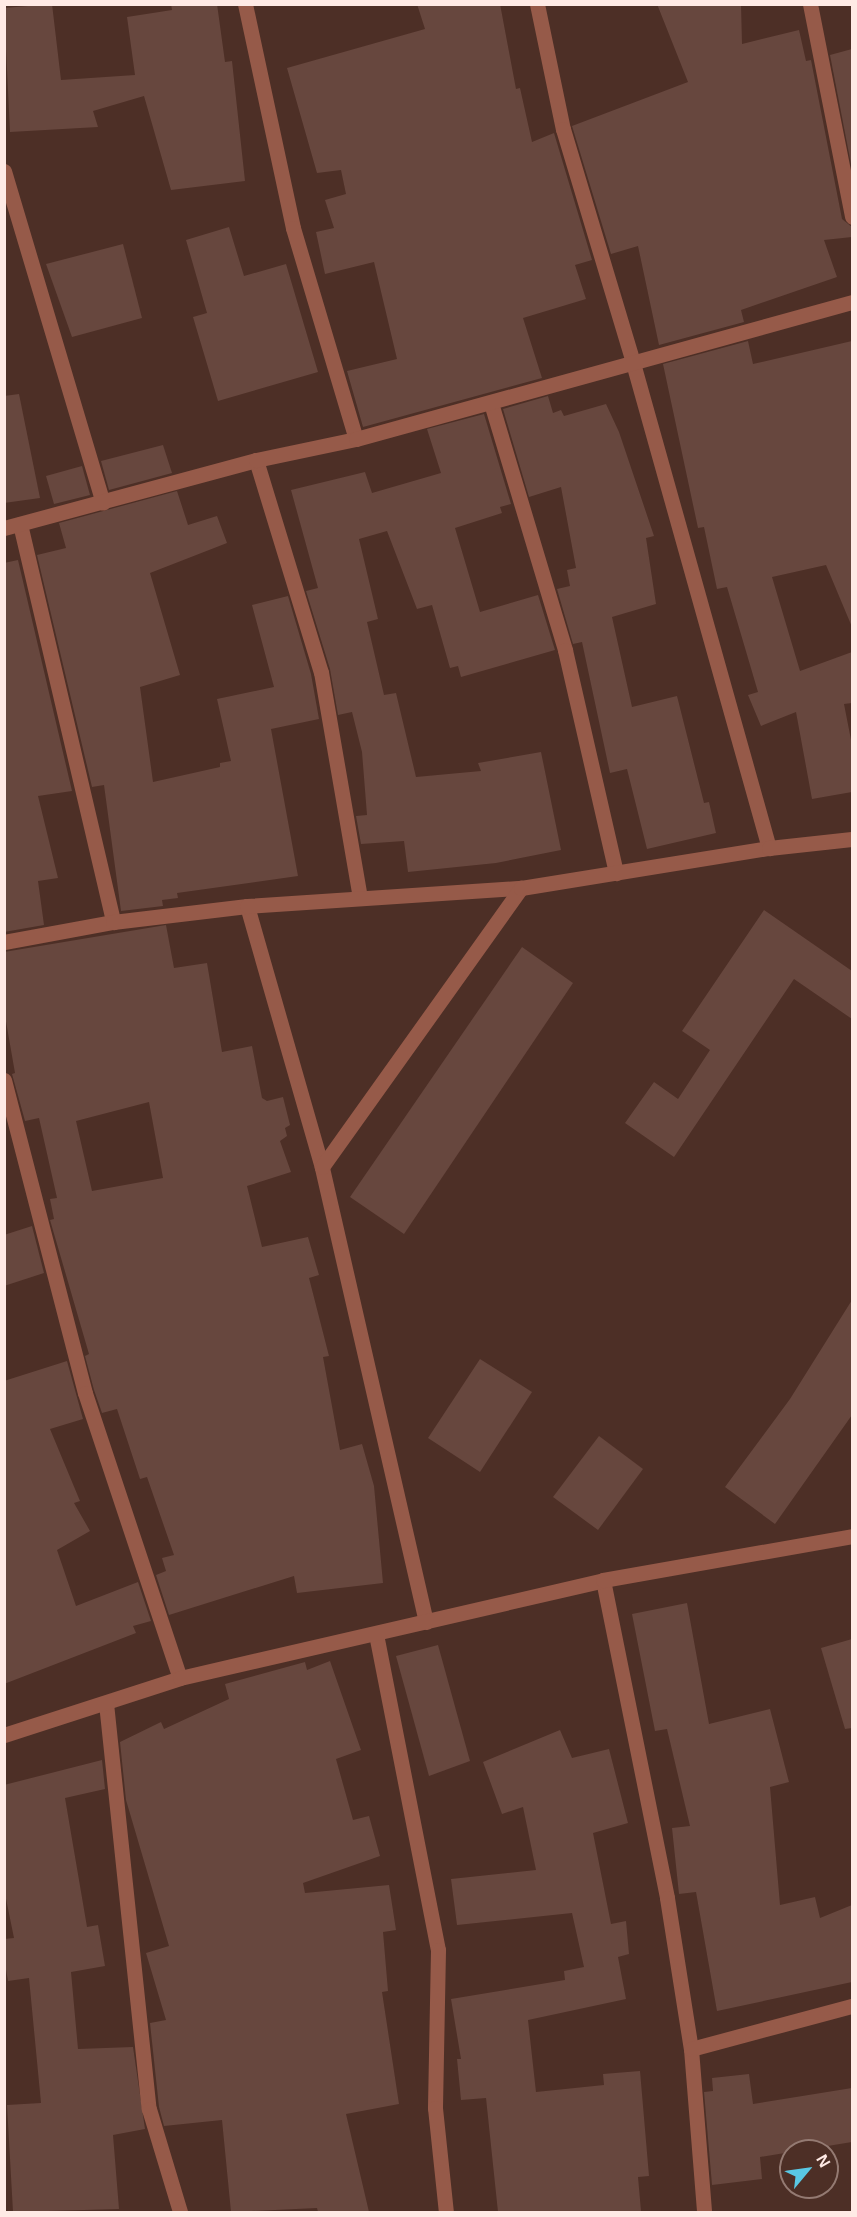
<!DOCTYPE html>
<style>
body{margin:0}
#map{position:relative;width:857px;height:2217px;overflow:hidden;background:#4d2f26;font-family:Arial,sans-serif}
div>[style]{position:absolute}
.building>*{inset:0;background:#67473e}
.street>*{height:15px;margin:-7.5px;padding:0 7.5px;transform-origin:7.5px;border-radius:7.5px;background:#965a49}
span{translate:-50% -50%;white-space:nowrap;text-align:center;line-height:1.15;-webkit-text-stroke:5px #4d2f26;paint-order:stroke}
.frame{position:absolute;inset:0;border:6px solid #ffeae5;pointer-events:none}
.north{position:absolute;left:779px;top:2139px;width:60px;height:60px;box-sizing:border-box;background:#4d2f26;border:2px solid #947a72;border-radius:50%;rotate:61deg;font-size:16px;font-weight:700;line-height:24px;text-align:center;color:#ffeae5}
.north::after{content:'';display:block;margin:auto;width:21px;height:27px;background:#59c8e4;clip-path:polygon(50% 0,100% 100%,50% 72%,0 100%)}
</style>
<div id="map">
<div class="building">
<i style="clip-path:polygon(52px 4px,61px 80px,135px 75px,127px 17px,172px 10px,171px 4px,217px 4px,225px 62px,232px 61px,245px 181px,171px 190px,144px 96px,93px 111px,98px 127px,10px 132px,4px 8px)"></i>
<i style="clip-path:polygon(417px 4px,500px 4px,516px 89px,520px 88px,532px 142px,554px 133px,592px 260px,575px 265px,586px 299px,523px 318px,542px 378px,363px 427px,347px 371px,397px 359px,374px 262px,325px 274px,316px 232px,334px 228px,325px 200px,346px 194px,341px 170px,317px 173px,287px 68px,425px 29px)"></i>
<i style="clip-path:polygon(657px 4px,741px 4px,742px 44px,799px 30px,806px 61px,811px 60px,842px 219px,852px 227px,852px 237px,824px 240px,837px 277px,741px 310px,744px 322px,659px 345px,638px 246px,611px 254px,572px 126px,688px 82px)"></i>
<i style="clip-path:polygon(852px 49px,852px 169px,830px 55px)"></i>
<i style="clip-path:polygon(229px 227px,244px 276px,286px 264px,318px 372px,218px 401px,193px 317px,207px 313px,186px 240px)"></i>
<i style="clip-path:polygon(123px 244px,142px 318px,72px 337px,46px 264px)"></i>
<i style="clip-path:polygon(748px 341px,753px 364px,852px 341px,852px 627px,826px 565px,772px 577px,800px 671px,852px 652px,852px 703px,844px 704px,852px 745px,852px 792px,812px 799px,796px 712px,761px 726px,748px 695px,758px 692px,727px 587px,717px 589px,704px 527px,698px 528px,663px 364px)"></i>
<i style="clip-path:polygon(19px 394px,40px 498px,4px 503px,4px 396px)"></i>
<i style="clip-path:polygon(548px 396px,553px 413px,561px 410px,564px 416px,606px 404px,619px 432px,654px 536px,646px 538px,656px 604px,612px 617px,632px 707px,677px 696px,704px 803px,709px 802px,716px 833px,647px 849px,627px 769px,610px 773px,582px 642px,573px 644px,557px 589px,570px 586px,567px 570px,576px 568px,561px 487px,529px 497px,503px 409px)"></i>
<i style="clip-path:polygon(484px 414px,511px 504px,500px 507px,502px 513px,455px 528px,480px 612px,538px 595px,555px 650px,461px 677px,458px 666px,450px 668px,432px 605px,417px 609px,387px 531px,359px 539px,378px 619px,367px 622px,384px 695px,396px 693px,416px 777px,481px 771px,478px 763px,541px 752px,561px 850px,496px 863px,408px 872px,404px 841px,361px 844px,356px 816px,367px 815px,362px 752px,352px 712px,338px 715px,330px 669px,306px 591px,318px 588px,291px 490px,365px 472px,372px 493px,441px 473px,427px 429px)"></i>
<i style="clip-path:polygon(163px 445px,172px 473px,109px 490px,101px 461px)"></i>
<i style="clip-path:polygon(82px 466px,90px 495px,54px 504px,46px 476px)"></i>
<i style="clip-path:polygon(177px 491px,188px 525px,217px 516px,227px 543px,150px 573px,180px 675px,140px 687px,153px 782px,220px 767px,220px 763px,231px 761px,217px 699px,274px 687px,252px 605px,288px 596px,311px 674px,319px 719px,271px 729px,298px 876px,177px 893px,178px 898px,162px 900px,163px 906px,121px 911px,104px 785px,92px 787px,37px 555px,66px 548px,59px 523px)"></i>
<i style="clip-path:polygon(18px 560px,72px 791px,38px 796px,58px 878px,38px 881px,44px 925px,4px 932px,4px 563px)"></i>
<i style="clip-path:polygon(764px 910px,852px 971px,852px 1019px,794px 979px,674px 1157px,625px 1123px,654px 1082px,678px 1099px,710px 1050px,682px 1031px)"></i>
<i style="clip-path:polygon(evenodd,166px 925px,174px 968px,207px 963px,222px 1052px,252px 1046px,262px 1098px,267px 1101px,283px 1097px,290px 1125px,285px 1128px,287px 1136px,280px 1141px,291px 1172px,247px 1186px,262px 1247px,308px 1237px,319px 1275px,309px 1278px,329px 1356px,323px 1357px,340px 1450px,362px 1444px,374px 1486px,383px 1583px,297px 1593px,294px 1576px,169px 1615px,156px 1575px,166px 1571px,162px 1558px,174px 1555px,147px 1477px,140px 1479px,117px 1409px,102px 1413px,94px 1390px,85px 1356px,89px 1354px,50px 1220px,54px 1219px,50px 1199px,57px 1198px,39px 1118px,25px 1121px,12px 1074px,15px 1073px,4px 1010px,4px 952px,166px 925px,149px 1102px,163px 1178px,92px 1191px,76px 1121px,149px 1102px)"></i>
<i style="clip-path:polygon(522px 947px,573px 983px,404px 1234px,350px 1197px)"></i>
<i style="clip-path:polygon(32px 1226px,44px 1273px,4px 1286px,4px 1235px)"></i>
<i style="clip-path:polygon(852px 1300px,852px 1415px,775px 1524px,725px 1487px,790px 1399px)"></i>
<i style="clip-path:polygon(480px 1359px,532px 1392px,480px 1472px,428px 1438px)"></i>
<i style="clip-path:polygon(67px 1361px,83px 1419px,50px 1429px,80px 1501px,74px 1503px,90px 1531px,57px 1550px,76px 1606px,138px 1582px,151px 1621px,133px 1626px,136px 1633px,4px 1684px,4px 1381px)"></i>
<i style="clip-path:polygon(599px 1436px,643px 1469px,598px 1530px,553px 1497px)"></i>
<i style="clip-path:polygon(687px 1603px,709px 1724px,770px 1709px,789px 1782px,770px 1787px,780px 1905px,815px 1897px,820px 1918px,852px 1905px,852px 1982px,717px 2011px,696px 1892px,679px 1894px,672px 1828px,690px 1826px,667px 1729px,655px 1731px,632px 1614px)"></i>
<i style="clip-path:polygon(852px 1639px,852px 1728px,845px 1729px,821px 1648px)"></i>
<i style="clip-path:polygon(438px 1645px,470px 1761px,429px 1776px,396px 1656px)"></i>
<i style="clip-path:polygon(330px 1661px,361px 1750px,336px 1759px,353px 1820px,369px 1816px,380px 1856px,303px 1883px,305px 1893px,389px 1885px,396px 1930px,383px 1932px,388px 1991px,382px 1992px,399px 2104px,346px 2114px,369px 2212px,318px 2212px,317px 2208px,231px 2212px,222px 2120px,164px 2126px,159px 2107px,150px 2023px,166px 2020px,146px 1953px,169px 1946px,126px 1800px,120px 1742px,161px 1722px,164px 1729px,229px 1699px,225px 1684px,305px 1662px,307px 1670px)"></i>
<i style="clip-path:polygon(560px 1730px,572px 1758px,609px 1749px,628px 1823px,593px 1833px,611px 1924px,626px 1921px,629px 1954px,618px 1957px,626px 1999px,528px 2020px,536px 2092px,604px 2085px,603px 2074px,640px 2071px,649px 2176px,638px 2177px,641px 2211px,498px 2212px,486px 2098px,461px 2100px,457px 2059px,461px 2059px,451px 1999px,565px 1980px,564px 1971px,584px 1967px,572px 1913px,457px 1925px,451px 1879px,536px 1870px,523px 1807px,502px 1814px,483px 1762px)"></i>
<i style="clip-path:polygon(102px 1760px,105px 1789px,65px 1798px,87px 1927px,98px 1925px,105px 1966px,71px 1972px,78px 2049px,133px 2047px,145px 2129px,113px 2135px,119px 2209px,13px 2212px,7px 2105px,41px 2103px,29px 1978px,8px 1981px,4px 1958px,4px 1939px,14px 1938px,4px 1889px,4px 1785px)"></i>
<i style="clip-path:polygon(749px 2074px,753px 2104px,852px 2088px,852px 2142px,760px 2157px,762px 2179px,712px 2185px,704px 2092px,713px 2091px,712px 2078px)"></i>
</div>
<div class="street">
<i style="left:245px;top:4px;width:229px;rotate:77.9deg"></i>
<i style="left:293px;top:228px;width:220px;rotate:73.4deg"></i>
<i style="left:537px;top:4px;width:128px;rotate:78.3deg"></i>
<i style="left:563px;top:129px;width:244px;rotate:73.3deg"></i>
<i style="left:633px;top:363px;width:504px;rotate:74.34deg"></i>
<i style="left:810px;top:4px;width:217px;rotate:78.8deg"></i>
<i style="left:4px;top:171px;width:346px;rotate:73.4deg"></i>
<i style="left:491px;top:403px;width:258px;rotate:73.3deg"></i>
<i style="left:565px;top:650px;width:229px;rotate:77.1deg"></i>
<i style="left:256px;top:460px;width:222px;rotate:73deg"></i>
<i style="left:321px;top:672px;width:229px;rotate:80.2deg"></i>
<i style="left:20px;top:524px;width:409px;rotate:76.8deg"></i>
<i style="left:4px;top:528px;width:261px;rotate:-15.1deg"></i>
<i style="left:256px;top:460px;width:102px;rotate:-11.9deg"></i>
<i style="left:356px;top:439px;width:515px;rotate:-15.44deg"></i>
<i style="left:247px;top:906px;width:272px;rotate:74deg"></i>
<i style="left:4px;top:942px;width:111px;rotate:-10.4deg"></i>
<i style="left:113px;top:922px;width:135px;rotate:-6.8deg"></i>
<i style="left:247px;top:906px;width:275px;rotate:-3.8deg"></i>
<i style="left:4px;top:1080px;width:323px;rotate:75.5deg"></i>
<i style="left:85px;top:1393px;width:300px;rotate:71.6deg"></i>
<i style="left:603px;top:1580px;width:324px;rotate:78.6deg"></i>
<i style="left:667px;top:1898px;width:153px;rotate:81deg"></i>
<i style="left:691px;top:2049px;width:164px;rotate:85.4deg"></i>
<i style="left:426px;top:1622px;width:467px;rotate:-102.9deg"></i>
<i style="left:322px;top:1167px;width:343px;rotate:-54.5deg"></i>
<i style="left:521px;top:888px;width:251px;rotate:-9.2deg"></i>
<i style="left:769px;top:848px;width:83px;rotate:-6.2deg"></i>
<i style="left:376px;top:1634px;width:322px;rotate:78.9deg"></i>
<i style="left:438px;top:1950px;width:158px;rotate:91.1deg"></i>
<i style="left:435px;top:2108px;width:105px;rotate:84deg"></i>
<i style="left:106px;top:1703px;width:408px;rotate:84deg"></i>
<i style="left:149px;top:2109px;width:108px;rotate:73.2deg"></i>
<i style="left:4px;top:1735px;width:185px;rotate:-17.9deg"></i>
<i style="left:180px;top:1678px;width:434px;rotate:-13deg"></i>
<i style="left:603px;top:1580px;width:253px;rotate:-10deg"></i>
<i style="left:691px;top:2049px;width:167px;rotate:-15deg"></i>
</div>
<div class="frame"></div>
<div class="north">N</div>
</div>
